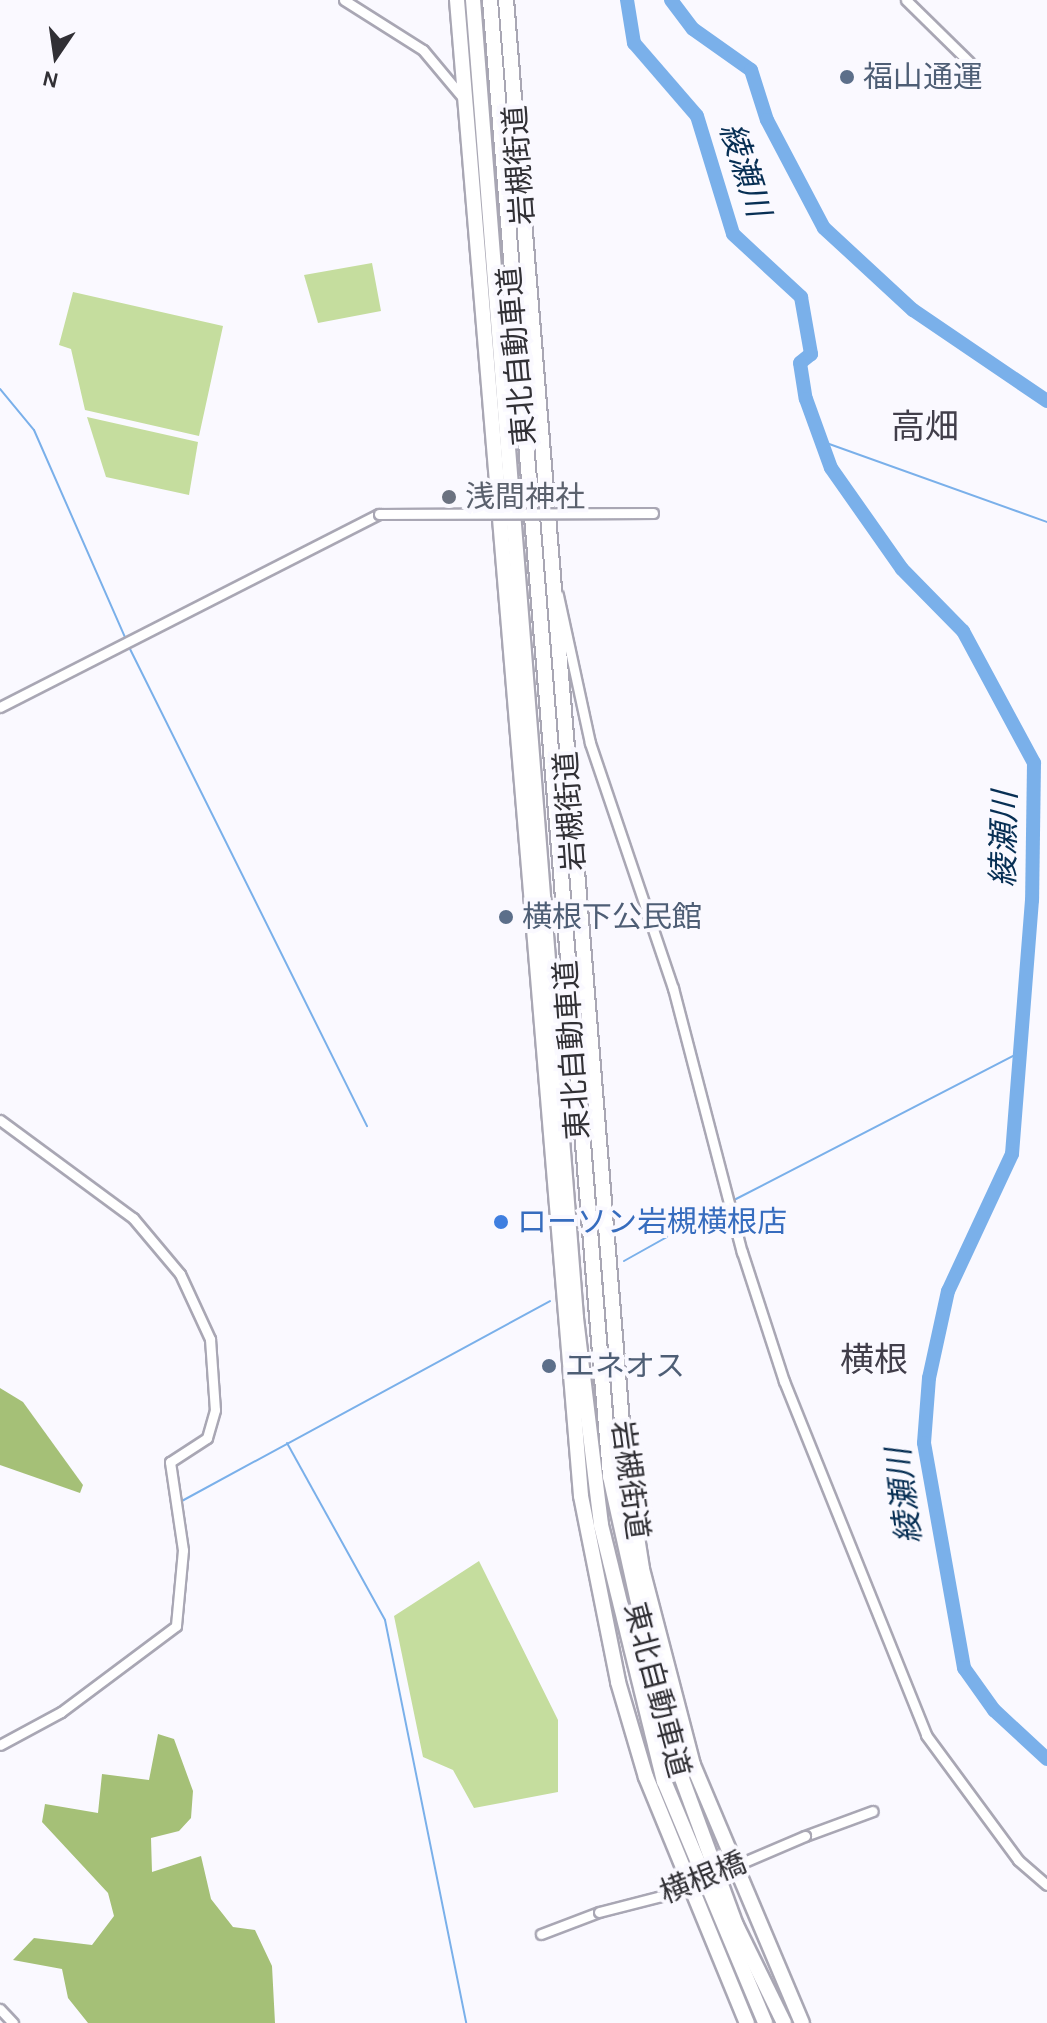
<!DOCTYPE html>
<meta charset="utf-8">
<style>
body{margin:0}
#map{position:relative;width:1047px;height:2023px;overflow:hidden;background:#faf9ff;font-family:Karla,"Noto Sans JP",sans-serif}
div>[style]{position:absolute}
.green>*{inset:0;background:#c5dd9e}
.forest>*{inset:0;background:#a5c077}
.stream>*{height:2px;margin:-1px;padding:0 1px;transform-origin:1px;border-radius:1px;background:#7ab0ea}
.river>*{height:14px;margin:-7px;padding:0 7px;transform-origin:7px;border-radius:7px;background:#7ab0ea}
.roads{filter:drop-shadow(2px 0 #a9a7b4) drop-shadow(-2px 0 #a9a7b4) drop-shadow(0 2px #a9a7b4) drop-shadow(0 -2px #a9a7b4)}
.minor>*{height:9px;margin:-4.5px;padding:0 4.5px;transform-origin:4.5px;border-radius:4.5px;background:#fff}
.highway>*{height:14px;margin:-7px;padding:0 7px;transform-origin:7px;border-radius:7px;background:#fff}
.bridges{filter:drop-shadow(2px 0 #a9a7b4) drop-shadow(-2px 0 #a9a7b4) drop-shadow(0 2px #a9a7b4) drop-shadow(0 -2px #a9a7b4)}
.minor-bridge>*{height:9px;margin:-4.5px;padding:0 4.5px;transform-origin:4.5px;border-radius:4.5px;background:#fff}
.dots>*{width:22px;height:22px;translate:-50% -50%;box-sizing:border-box;border:4px solid #faf9ff;border-radius:50%}
span{translate:-50% -50%;white-space:nowrap;text-align:center;line-height:1.15;-webkit-text-stroke:8px #faf9ff;paint-order:stroke}
.service-label{font-size:30px;color:#4e5e75}
.left{translate:0 -50%;text-align:left}
.street-label{font-size:30px;color:#313035}
.worship-label{font-size:30px;color:#5b616d}
.shop-label{font-size:30px;color:#366cbe}
.water-label{font-size:32px;color:#072f54;font-style:italic}
.quarter-label{font-size:34px;color:#413e4a}
.north{position:absolute;left:16px;top:16px;width:80px;height:80px;-webkit-text-stroke:6px #faf9ff;paint-order:stroke;rotate:193deg;font-size:22px;font-weight:700;line-height:32px;text-align:center;color:#313035}
.north::after{content:'';display:block;margin:auto;width:28px;height:36px;background:#313035;clip-path:polygon(50% 0,100% 100%,50% 72%,0 100%)}
</style>
<div id="map">
<div class="green">
<i style="clip-path:polygon(372px 263px,381px 311px,318px 323px,304px 275px)"></i>
<i style="clip-path:polygon(73px 292px,223px 326px,199px 436px,85px 410px,71px 349px,59px 345px)"></i>
<i style="clip-path:polygon(87px 417px,198px 442px,189px 495px,106px 477px)"></i>
<i style="clip-path:polygon(479px 1561px,558px 1720px,558px 1792px,474px 1808px,453px 1770px,423px 1757px,394px 1616px)"></i>
</div>
<div class="forest">
<i style="clip-path:polygon(0 1388px,23px 1402px,83px 1485px,80px 1493px,0 1465px)"></i>
<i style="clip-path:polygon(158px 1734px,174px 1739px,193px 1791px,191px 1818px,179px 1831px,151px 1838px,152px 1872px,201px 1856px,211px 1899px,233px 1927px,255px 1930px,272px 1966px,275px 2023px,88px 2023px,68px 1998px,62px 1969px,13px 1960px,34px 1938px,92px 1945px,114px 1916px,108px 1893px,42px 1822px,45px 1804px,98px 1813px,102px 1774px,149px 1780px)"></i>
</div>
<div class="stream">
<i style="left:0;top:389px;width:53px;rotate:50.3deg"></i>
<i style="left:34px;top:430px;width:226px;rotate:66.3deg"></i>
<i style="left:818px;top:440px;width:243px;rotate:19.7deg"></i>
<i style="left:129px;top:647px;width:535px;rotate:63.58deg"></i>
<i style="left:734px;top:1200px;width:321px;rotate:-27.3deg"></i>
<i style="left:624px;top:1261px;width:115px;rotate:-29.2deg"></i>
<i style="left:287px;top:1443px;width:202px;rotate:61deg"></i>
<i style="left:385px;top:1620px;width:411px;rotate:78.6deg"></i>
<i style="left:180px;top:1502px;width:421px;rotate:-28.5deg"></i>
</div>
<div class="river">
<i style="left:627px;top:0;width:44px;rotate:80.8deg"></i>
<i style="left:634px;top:43px;width:96px;rotate:49.2deg"></i>
<i style="left:697px;top:116px;width:123px;rotate:73deg"></i>
<i style="left:733px;top:234px;width:93px;rotate:42.8deg"></i>
<i style="left:801px;top:297px;width:58px;rotate:80deg"></i>
<i style="left:811px;top:354px;width:14px;rotate:141deg"></i>
<i style="left:800px;top:363px;width:36px;rotate:81deg"></i>
<i style="left:806px;top:399px;width:73px;rotate:70.1deg"></i>
<i style="left:831px;top:468px;width:123px;rotate:54.9deg"></i>
<i style="left:902px;top:569px;width:87px;rotate:45.5deg"></i>
<i style="left:963px;top:631px;width:150px;rotate:61.7deg"></i>
<i style="left:1034px;top:763px;width:137px;rotate:90.8deg"></i>
<i style="left:1032px;top:900px;width:255px;rotate:94.5deg"></i>
<i style="left:1012px;top:1154px;width:151px;rotate:115deg"></i>
<i style="left:948px;top:1291px;width:89px;rotate:102.3deg"></i>
<i style="left:929px;top:1378px;width:65px;rotate:94.4deg"></i>
<i style="left:924px;top:1443px;width:229px;rotate:79.9deg"></i>
<i style="left:964px;top:1668px;width:52px;rotate:54.5deg"></i>
<i style="left:994px;top:1710px;width:72px;rotate:42.8deg"></i>
<i style="left:671px;top:0;width:36px;rotate:53deg"></i>
<i style="left:693px;top:29px;width:71px;rotate:35.3deg"></i>
<i style="left:751px;top:70px;width:52px;rotate:72.3deg"></i>
<i style="left:767px;top:120px;width:122px;rotate:62.2deg"></i>
<i style="left:824px;top:228px;width:121px;rotate:42.7deg"></i>
<i style="left:913px;top:310px;width:162px;rotate:34.2deg"></i>
</div>
<div class="roads">
<div class="minor">
<i style="left:344px;top:0;width:93px;rotate:32.3deg"></i>
<i style="left:423px;top:50px;width:64px;rotate:50.1deg"></i>
<i style="left:906px;top:0;width:88px;rotate:44.5deg"></i>
<i style="left:558px;top:595px;width:151px;rotate:77.8deg"></i>
<i style="left:590px;top:743px;width:259px;rotate:71.3deg"></i>
<i style="left:673px;top:988px;width:273px;rotate:75.4deg"></i>
<i style="left:742px;top:1252px;width:136px;rotate:72deg"></i>
<i style="left:784px;top:1381px;width:381px;rotate:68.1deg"></i>
<i style="left:926px;top:1735px;width:155px;rotate:53.6deg"></i>
<i style="left:1018px;top:1860px;width:38px;rotate:41deg"></i>
<i style="left:0;top:707px;width:425px;rotate:-27deg"></i>
<i style="left:0;top:1120px;width:165px;rotate:36.4deg"></i>
<i style="left:133px;top:1218px;width:73px;rotate:50deg"></i>
<i style="left:180px;top:1274px;width:72px;rotate:65.2deg"></i>
<i style="left:210px;top:1339px;width:71px;rotate:86deg"></i>
<i style="left:215px;top:1410px;width:29px;rotate:106deg"></i>
<i style="left:207px;top:1438px;width:44px;rotate:147deg"></i>
<i style="left:170px;top:1462px;width:89px;rotate:81.6deg"></i>
<i style="left:183px;top:1550px;width:76px;rotate:95.3deg"></i>
<i style="left:176px;top:1626px;width:144px;rotate:143.2deg"></i>
<i style="left:61px;top:1712px;width:69px;rotate:151.6deg"></i>
<i style="left:805px;top:1836px;width:72px;rotate:-20.2deg"></i>
<i style="left:541px;top:1934px;width:62px;rotate:-20.8deg"></i>
<i style="left:0;top:2009px;width:19px;rotate:47deg"></i>
</div>
<div class="highway">
<i style="left:457px;top:0;width:1501px;rotate:85.26deg"></i>
<i style="left:581px;top:1496px;width:190px;rotate:78.7deg"></i>
<i style="left:618px;top:1682px;width:99px;rotate:73.6deg"></i>
<i style="left:646px;top:1777px;width:266px;rotate:67.7deg"></i>
<i style="left:473px;top:0;width:1322px;rotate:85.53deg"></i>
<i style="left:576px;top:1318px;width:209px;rotate:83.1deg"></i>
<i style="left:601px;top:1525px;width:264px;rotate:76.2deg"></i>
<i style="left:664px;top:1781px;width:262px;rotate:67.3deg"></i>
<i style="left:490px;top:0;width:1481px;rotate:85.35deg"></i>
<i style="left:610px;top:1476px;width:277px;rotate:77.5deg"></i>
<i style="left:670px;top:1746px;width:191px;rotate:69.8deg"></i>
<i style="left:736px;top:1925px;width:109px;rotate:63.9deg"></i>
<i style="left:506px;top:0;width:1465px;rotate:85.34deg"></i>
<i style="left:625px;top:1460px;width:110px;rotate:81.1deg"></i>
<i style="left:642px;top:1569px;width:203px;rotate:75.4deg"></i>
<i style="left:693px;top:1765px;width:280px;rotate:67.1deg"></i>
</div>
</div>
<div class="bridges">
<div class="minor-bridge">
<i style="left:379px;top:514px;width:274px;rotate:-0.2deg"></i>
<i style="left:599px;top:1912px;width:72px;rotate:-14.4deg"></i>
<i style="left:669px;top:1894px;width:148px;rotate:-23.1deg"></i>
</div>
</div>
<div class="dots">
<i style="left:847px;top:77px;background:#5c6f8a"></i>
<i style="left:449px;top:497px;background:#6b7280"></i>
<i style="left:506px;top:917px;background:#5c6f8a"></i>
<i style="left:501px;top:1222px;background:#3f7fe0"></i>
<i style="left:549px;top:1366px;background:#5c6f8a"></i>
</div>
<div class="service-label">
<span class="left" style="left:863px;top:77px">福山通運</span>
<span class="left" style="left:522px;top:917px">横根下公民館</span>
<span class="left" style="left:565px;top:1366px">エネオス</span>
</div>
<div class="street-label">
<span style="left:519px;top:165px;rotate:-94deg">岩槻街道</span>
<span style="left:517px;top:356px;rotate:-95deg">東北自動車道</span>
<span style="left:570px;top:811px;rotate:-94deg">岩槻街道</span>
<span style="left:572px;top:1050px;rotate:-94deg">東北自動車道</span>
<span style="left:630px;top:1480px;rotate:82deg">岩槻街道</span>
<span style="left:657px;top:1690px;rotate:75deg">東北自動車道</span>
<span style="left:703px;top:1878px;rotate:-22deg">横根橋</span>
</div>
<div class="worship-label">
<span class="left" style="left:465px;top:497px">浅間神社</span>
</div>
<div class="shop-label">
<span class="left" style="left:517px;top:1222px">ローソン岩槻横根店</span>
</div>
<div class="water-label">
<span style="left:744px;top:170px;rotate:72deg">綾瀬川</span>
<span style="left:1005px;top:839px;rotate:-89deg">綾瀬川</span>
<span style="left:905px;top:1496px;rotate:-97deg">綾瀬川</span>
</div>
<div class="quarter-label">
<span style="left:925px;top:428px">高畑</span>
<span style="left:874px;top:1361px">横根</span>
</div>
<div class="north">N</div>
</div>
